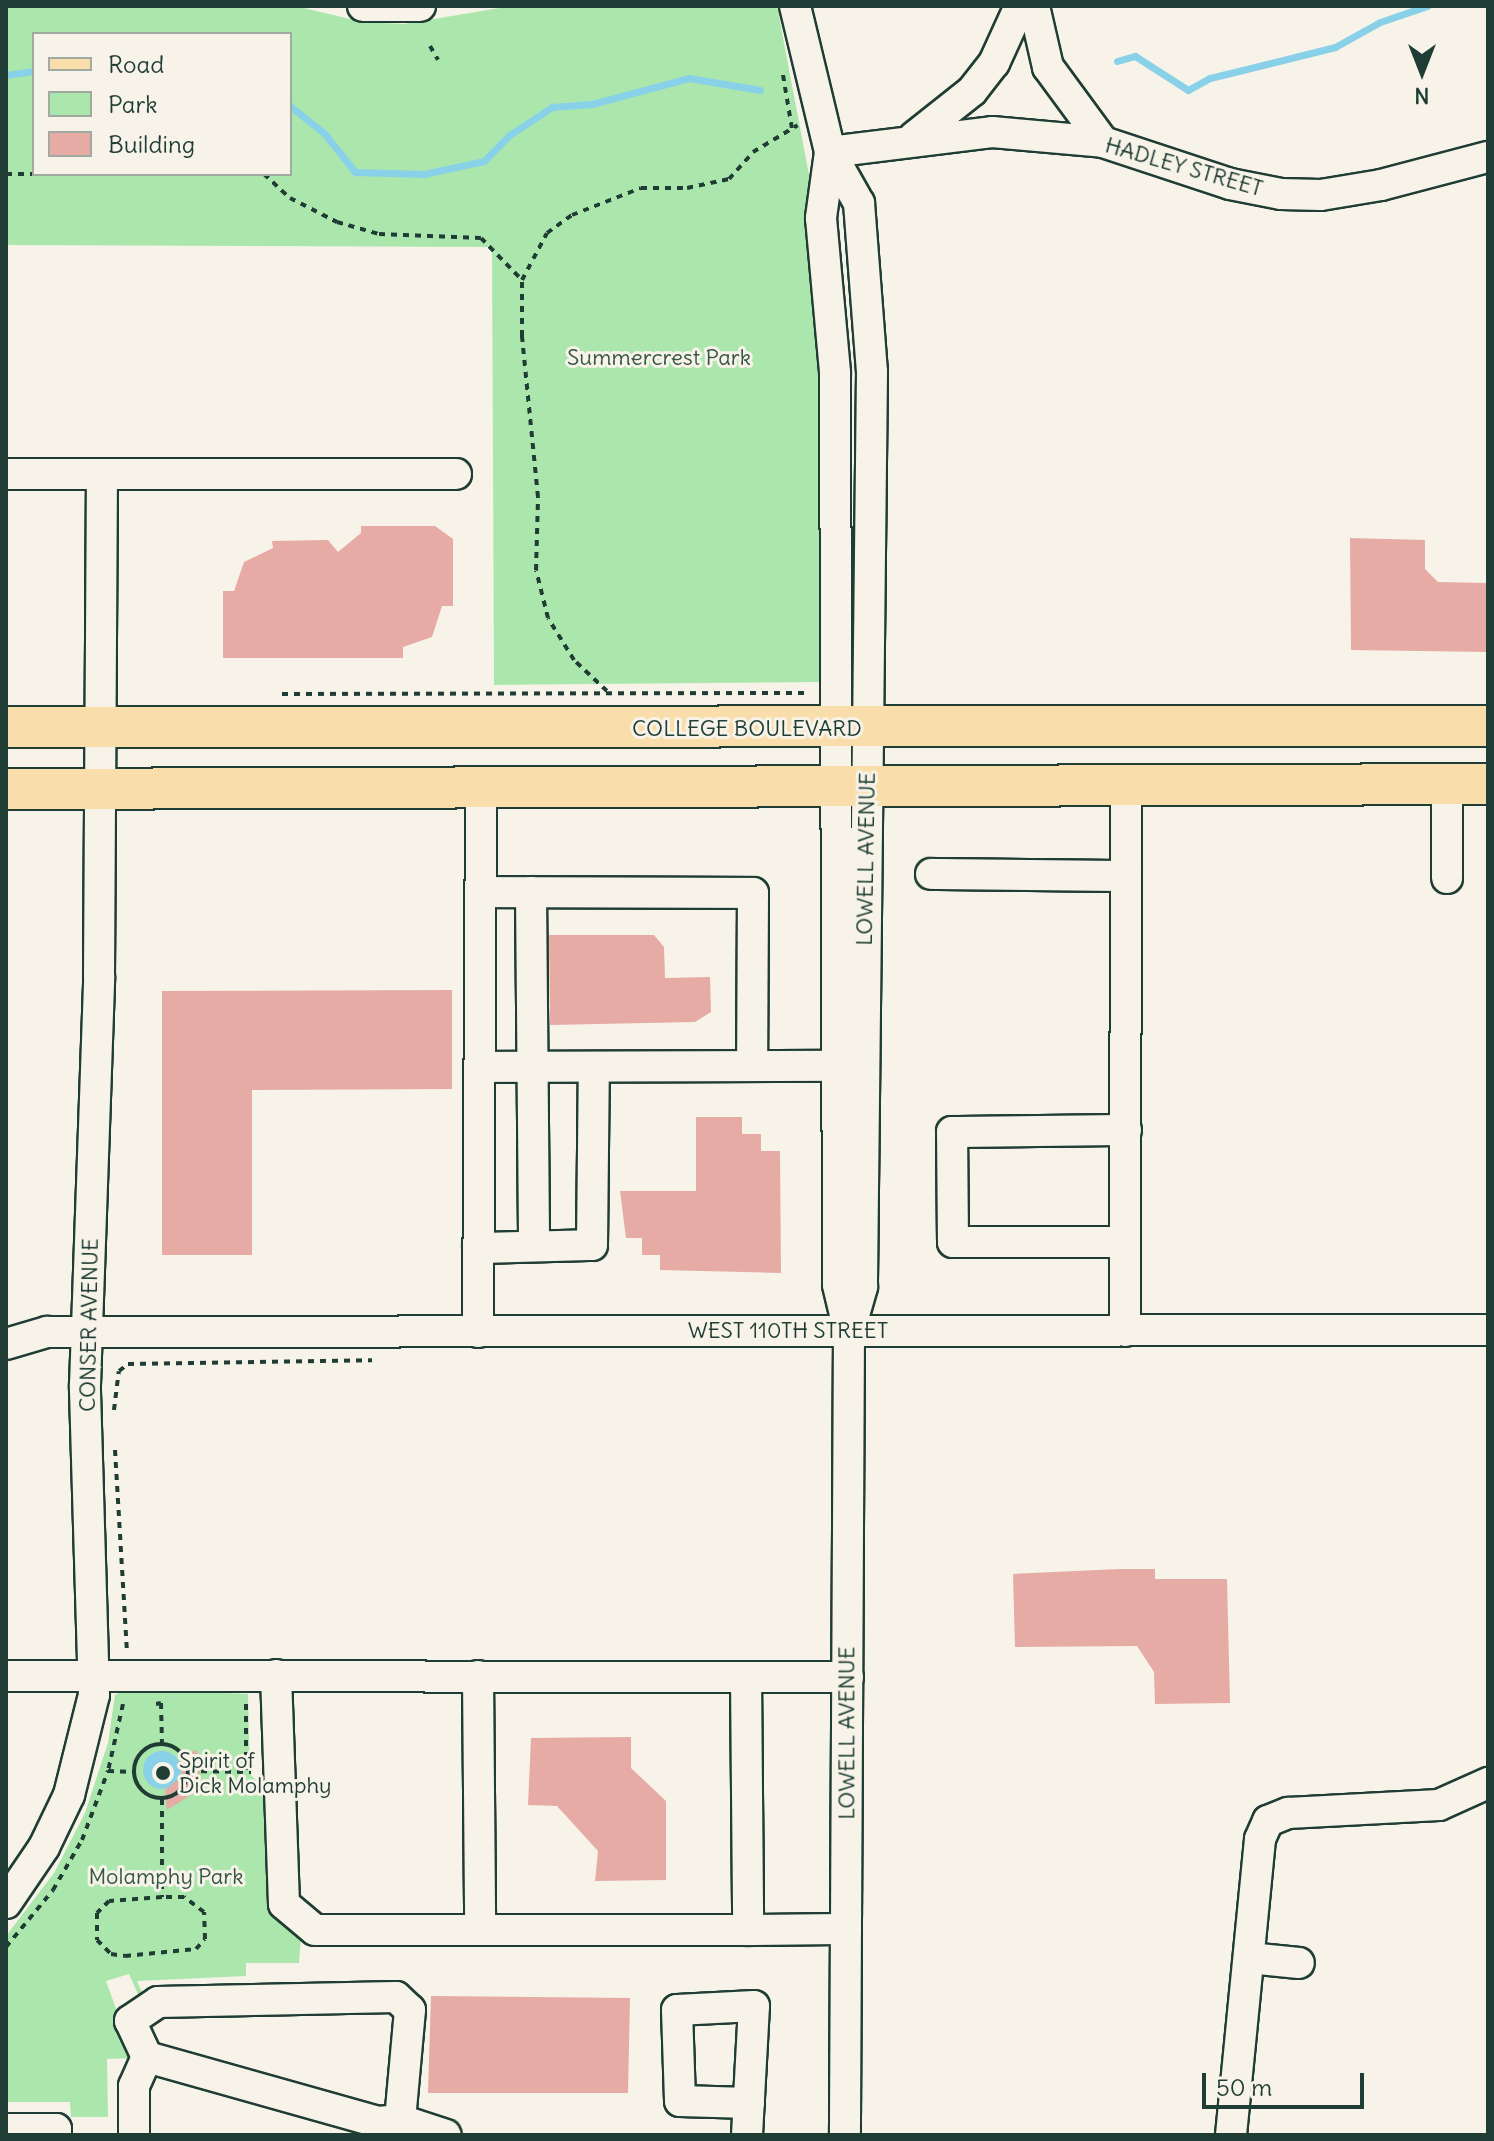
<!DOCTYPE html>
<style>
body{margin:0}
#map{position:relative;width:1494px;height:2141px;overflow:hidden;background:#f7f3e8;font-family:Delius,sans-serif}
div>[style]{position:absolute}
.green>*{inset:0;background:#abe7ad}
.water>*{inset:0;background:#88d1e8}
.round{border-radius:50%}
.stream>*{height:7px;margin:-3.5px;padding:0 3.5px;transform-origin:3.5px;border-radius:3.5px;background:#88d1e8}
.building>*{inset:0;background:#e6aba5}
.path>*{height:4px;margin-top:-2px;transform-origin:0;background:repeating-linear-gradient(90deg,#1f3d34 0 6px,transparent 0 12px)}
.path>.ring{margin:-2px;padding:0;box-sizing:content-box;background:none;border:4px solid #1f3d34;border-radius:50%}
.roads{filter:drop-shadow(2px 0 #1f3d34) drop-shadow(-2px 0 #1f3d34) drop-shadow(0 2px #1f3d34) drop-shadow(0 -2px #1f3d34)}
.minor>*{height:30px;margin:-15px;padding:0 15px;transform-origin:15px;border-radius:15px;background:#f7f3e8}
.major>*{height:40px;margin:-20px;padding:0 20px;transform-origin:20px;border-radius:20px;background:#f9deab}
.dots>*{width:22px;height:22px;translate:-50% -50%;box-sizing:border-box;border:4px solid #f7f3e8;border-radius:50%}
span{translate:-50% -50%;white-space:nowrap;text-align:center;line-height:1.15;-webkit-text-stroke:6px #f7f3e8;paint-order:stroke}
.street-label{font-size:22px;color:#1f3d34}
.park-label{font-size:22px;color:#345646}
.poi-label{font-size:22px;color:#1f3d34}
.left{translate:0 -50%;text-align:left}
.frame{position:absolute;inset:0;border:8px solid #1f3d34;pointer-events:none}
.legend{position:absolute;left:32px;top:32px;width:260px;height:144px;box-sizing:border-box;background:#f7f3e8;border:2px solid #a1aaa0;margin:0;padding:10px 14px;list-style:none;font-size:24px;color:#1f3d34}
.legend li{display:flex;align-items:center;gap:16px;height:40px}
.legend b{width:40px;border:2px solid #a1aaa0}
.north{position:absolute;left:1382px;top:32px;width:80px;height:80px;-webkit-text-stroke:6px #f7f3e8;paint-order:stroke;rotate:180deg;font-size:22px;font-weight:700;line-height:32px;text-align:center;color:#1f3d34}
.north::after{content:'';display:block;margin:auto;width:28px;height:36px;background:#1f3d34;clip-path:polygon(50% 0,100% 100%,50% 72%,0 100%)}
.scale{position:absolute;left:1202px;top:2073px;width:162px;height:36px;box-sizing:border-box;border:4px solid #1f3d34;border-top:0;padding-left:10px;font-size:24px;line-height:28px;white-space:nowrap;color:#1f3d34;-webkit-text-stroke:6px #f7f3e8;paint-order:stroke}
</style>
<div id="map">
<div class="green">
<i style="clip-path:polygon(evenodd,6px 6px,295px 6px,363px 22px,404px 24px,511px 6px,777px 6px,809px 175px,825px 361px,822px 682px,494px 685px,492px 247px,6px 245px,6px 6px,34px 34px,290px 34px,290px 174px,34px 174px,34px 34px)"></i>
<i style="clip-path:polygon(125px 1689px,248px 1694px,250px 1774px,267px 1791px,267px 1904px,301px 1938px,299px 1963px,246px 1963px,246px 1976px,137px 1981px,145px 1999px,141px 2001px,129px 1974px,106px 1981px,134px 2058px,107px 2059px,108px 2117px,71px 2117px,70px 2102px,6px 2102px,6px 1936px,54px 1873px,85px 1813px,108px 1743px,115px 1695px)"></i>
</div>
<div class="water">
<i class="round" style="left:143px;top:1751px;width:38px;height:38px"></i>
</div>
<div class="stream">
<i style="left:1117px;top:61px;width:19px;rotate:-16deg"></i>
<i style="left:1135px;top:56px;width:63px;rotate:32.7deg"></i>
<i style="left:1188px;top:90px;width:25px;rotate:-29deg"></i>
<i style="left:1210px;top:78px;width:129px;rotate:-13.9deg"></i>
<i style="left:1335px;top:47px;width:51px;rotate:-29.1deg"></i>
<i style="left:1380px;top:22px;width:50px;rotate:-18.8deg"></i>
<i style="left:6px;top:75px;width:28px;rotate:-8deg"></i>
<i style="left:290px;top:106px;width:43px;rotate:38.5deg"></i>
<i style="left:324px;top:133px;width:50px;rotate:51.5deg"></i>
<i style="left:355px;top:172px;width:69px;rotate:1.7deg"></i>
<i style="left:424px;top:174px;width:61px;rotate:-12.2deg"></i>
<i style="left:484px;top:161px;width:35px;rotate:-46deg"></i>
<i style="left:508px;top:136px;width:53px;rotate:-33.4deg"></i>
<i style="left:552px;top:107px;width:40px;rotate:-4.3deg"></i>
<i style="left:592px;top:104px;width:100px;rotate:-15deg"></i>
<i style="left:689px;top:78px;width:72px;rotate:9.6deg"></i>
</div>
<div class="building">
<i style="clip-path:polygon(361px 526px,435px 526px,453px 539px,453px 606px,442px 606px,432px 637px,403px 647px,403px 658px,223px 658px,223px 591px,234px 591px,244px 562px,273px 548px,272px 541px,328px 540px,338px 552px,361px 533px)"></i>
<i style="clip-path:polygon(1350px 538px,1425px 540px,1425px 569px,1438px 582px,1488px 583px,1488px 652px,1351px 650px)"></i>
<i style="clip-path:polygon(549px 935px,654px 935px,664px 947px,665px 978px,710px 977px,711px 1012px,695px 1022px,550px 1025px)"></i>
<i style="clip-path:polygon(452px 990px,452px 1089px,252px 1090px,252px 1255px,162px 1255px,162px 991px)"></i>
<i style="clip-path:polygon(696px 1117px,742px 1117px,742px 1134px,761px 1134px,761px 1151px,780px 1151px,781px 1273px,660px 1270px,660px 1255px,642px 1255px,642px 1238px,626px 1238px,620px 1191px,696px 1191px)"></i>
<i style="clip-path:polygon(1120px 1569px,1155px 1569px,1155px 1579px,1227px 1579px,1230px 1703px,1155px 1704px,1154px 1672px,1137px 1646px,1015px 1647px,1013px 1574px)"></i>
<i style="clip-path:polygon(631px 1737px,631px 1768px,666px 1801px,666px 1880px,595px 1881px,598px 1851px,557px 1806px,528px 1805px,531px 1738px)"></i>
<i style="clip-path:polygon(196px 1750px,201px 1762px,197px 1791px,167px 1810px,165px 1790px,182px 1776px,179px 1758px)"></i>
<i style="clip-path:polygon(431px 1996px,630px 1998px,628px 2093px,428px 2093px)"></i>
</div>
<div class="path">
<i style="left:430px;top:46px;width:16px;rotate:60deg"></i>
<i style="left:783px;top:75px;width:55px;rotate:80.5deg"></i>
<i style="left:6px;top:174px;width:52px"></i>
<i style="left:264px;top:174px;width:35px;rotate:43deg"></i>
<i style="left:290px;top:198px;width:53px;rotate:27.1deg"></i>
<i style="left:337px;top:222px;width:44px;rotate:15.9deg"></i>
<i style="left:379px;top:234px;width:102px;rotate:2.2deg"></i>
<i style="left:481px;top:238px;width:59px;rotate:45.7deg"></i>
<i style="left:607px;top:691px;width:45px;rotate:-136.8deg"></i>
<i style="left:574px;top:660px;width:49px;rotate:-121.8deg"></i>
<i style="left:548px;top:618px;width:49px;rotate:-104deg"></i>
<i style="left:536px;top:570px;width:73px;rotate:-88.4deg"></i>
<i style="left:538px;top:497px;width:162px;rotate:-95.7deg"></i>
<i style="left:522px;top:336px;width:56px;rotate:-90deg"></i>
<i style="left:522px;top:280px;width:53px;rotate:-62deg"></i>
<i style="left:547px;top:233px;width:31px;rotate:-36deg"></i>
<i style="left:572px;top:215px;width:74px;rotate:-21.4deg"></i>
<i style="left:641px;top:188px;width:46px"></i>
<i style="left:687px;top:188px;width:43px;rotate:-12.1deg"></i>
<i style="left:729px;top:179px;width:36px;rotate:-48deg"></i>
<i style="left:753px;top:152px;width:52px;rotate:-31deg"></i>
<i style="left:282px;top:694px;width:523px;rotate:-0.11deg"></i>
<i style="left:114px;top:1410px;width:39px;rotate:-83deg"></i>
<i style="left:119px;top:1371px;width:11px;rotate:-38deg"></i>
<i style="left:128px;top:1364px;width:244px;rotate:-0.9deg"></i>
<i style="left:115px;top:1450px;width:203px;rotate:86.6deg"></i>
<i style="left:123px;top:1704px;width:69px;rotate:102.6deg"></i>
<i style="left:108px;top:1771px;width:26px;rotate:2deg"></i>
<i style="left:156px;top:1704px;width:5px;rotate:-11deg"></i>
<i style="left:161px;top:1703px;width:41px;rotate:88.6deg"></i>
<i style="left:246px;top:1704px;width:68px;rotate:90deg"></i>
<i class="ring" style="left:134px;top:1744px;width:50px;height:50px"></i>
<i style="left:189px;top:1771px;width:62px;rotate:0.9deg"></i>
<i style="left:162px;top:1799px;width:98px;rotate:90deg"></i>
<i style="left:162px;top:1897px;width:53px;rotate:175.7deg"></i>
<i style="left:109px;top:1901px;width:17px;rotate:135deg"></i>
<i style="left:97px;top:1913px;width:27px;rotate:90deg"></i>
<i style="left:97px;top:1940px;width:20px;rotate:45deg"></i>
<i style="left:111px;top:1954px;width:14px;rotate:8deg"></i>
<i style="left:125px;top:1956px;width:71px;rotate:-5.6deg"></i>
<i style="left:196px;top:1949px;width:13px;rotate:-48deg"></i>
<i style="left:205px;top:1939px;width:27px;rotate:-92deg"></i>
<i style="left:204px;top:1912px;width:25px;rotate:-143deg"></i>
<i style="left:184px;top:1897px;width:22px;rotate:180deg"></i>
<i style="left:6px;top:1947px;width:74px;rotate:-50.5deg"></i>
<i style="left:53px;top:1890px;width:58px;rotate:-59.9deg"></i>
<i style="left:82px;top:1840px;width:74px;rotate:-69.4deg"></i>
</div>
<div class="roads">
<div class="minor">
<i style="left:363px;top:6px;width:57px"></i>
<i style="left:795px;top:6px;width:150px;rotate:76.5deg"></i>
<i style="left:830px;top:152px;width:59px;rotate:60.4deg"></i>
<i style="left:859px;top:203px;width:169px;rotate:85.6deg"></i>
<i style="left:872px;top:372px;width:915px;rotate:90.63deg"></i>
<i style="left:862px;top:1287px;width:44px;rotate:105.9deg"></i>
<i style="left:1034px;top:6px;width:63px;rotate:77.1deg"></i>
<i style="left:1048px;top:67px;width:93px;rotate:53.7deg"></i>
<i style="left:914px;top:137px;width:74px;rotate:-38.4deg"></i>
<i style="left:972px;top:91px;width:36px;rotate:-52deg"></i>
<i style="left:994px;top:63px;width:63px;rotate:-65.5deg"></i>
<i style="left:830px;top:152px;width:67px;rotate:97.8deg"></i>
<i style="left:821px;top:218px;width:156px;rotate:84.8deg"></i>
<i style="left:835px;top:373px;width:912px;rotate:89.81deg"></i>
<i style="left:838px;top:1285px;width:47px;rotate:76.6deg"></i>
<i style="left:849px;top:1331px;width:804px;rotate:90.29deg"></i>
<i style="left:830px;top:152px;width:163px;rotate:-7deg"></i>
<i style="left:992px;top:132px;width:111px;rotate:5.1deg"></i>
<i style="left:1103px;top:142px;width:134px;rotate:18.3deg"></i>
<i style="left:1230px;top:184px;width:52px;rotate:11.1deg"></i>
<i style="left:1281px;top:194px;width:40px;rotate:1.4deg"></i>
<i style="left:1321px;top:195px;width:61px;rotate:-9.5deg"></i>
<i style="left:1381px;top:185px;width:111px;rotate:-14.7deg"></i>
<i style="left:6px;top:474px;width:450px"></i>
<i style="left:1447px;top:784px;width:94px;rotate:90deg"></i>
<i style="left:931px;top:874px;width:195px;rotate:0.6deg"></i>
<i style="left:480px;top:892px;width:273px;rotate:0.2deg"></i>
<i style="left:753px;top:893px;width:173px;rotate:90.3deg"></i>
<i style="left:531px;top:892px;width:354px;rotate:89.5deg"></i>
<i style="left:479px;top:1067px;width:358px;rotate:-0.2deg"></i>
<i style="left:1125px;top:1242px;width:172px;rotate:180deg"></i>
<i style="left:953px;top:1242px;width:110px;rotate:-90.5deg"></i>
<i style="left:952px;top:1132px;width:174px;rotate:-0.7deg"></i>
<i style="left:478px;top:1248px;width:114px;rotate:-1.5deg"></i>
<i style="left:592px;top:1245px;width:178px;rotate:-89.4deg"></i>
<i style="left:1125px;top:1331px;width:546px;rotate:-89.9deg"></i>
<i style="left:478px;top:1332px;width:545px;rotate:-89.68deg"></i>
<i style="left:6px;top:1344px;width:43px;rotate:-16.3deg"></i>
<i style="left:47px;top:1332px;width:1441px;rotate:-0.08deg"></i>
<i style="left:276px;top:1675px;width:229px;rotate:88deg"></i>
<i style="left:284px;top:1904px;width:40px;rotate:40deg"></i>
<i style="left:315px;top:1930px;width:433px"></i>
<i style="left:7px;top:1676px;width:841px;rotate:0.07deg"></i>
<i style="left:478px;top:1676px;width:254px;rotate:89.5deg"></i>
<i style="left:746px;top:1677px;width:253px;rotate:89.5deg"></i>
<i style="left:748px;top:1930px;width:98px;rotate:-0.6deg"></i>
<i style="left:6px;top:1903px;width:68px;rotate:-55.8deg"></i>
<i style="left:44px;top:1847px;width:58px;rotate:-64.3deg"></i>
<i style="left:69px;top:1795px;width:103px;rotate:-76deg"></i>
<i style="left:94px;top:1695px;width:310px;rotate:-91.7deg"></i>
<i style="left:85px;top:1385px;width:409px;rotate:-88deg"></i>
<i style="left:99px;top:976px;width:502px;rotate:-89.66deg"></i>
<i style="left:1249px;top:1958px;width:50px;rotate:5.7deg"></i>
<i style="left:400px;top:2120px;width:48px;rotate:18.1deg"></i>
<i style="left:6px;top:2129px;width:50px"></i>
<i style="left:56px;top:2129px;width:6px;rotate:90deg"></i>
<i style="left:134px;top:2135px;width:49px;rotate:-90deg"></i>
<i style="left:134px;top:2086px;width:32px;rotate:-66deg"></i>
<i style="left:147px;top:2057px;width:40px;rotate:-115deg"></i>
<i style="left:130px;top:2021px;width:34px;rotate:-34deg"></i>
<i style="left:158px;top:2002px;width:238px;rotate:-1.2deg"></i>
<i style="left:396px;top:1997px;width:19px;rotate:43deg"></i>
<i style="left:410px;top:2010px;width:110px;rotate:95.2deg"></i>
<i style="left:400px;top:2120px;width:22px;rotate:175deg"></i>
<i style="left:378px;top:2122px;width:240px;rotate:-164.3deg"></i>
<i style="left:747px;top:2135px;width:129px;rotate:-86.9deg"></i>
<i style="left:754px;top:2006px;width:77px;rotate:177deg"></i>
<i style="left:677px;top:2010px;width:91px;rotate:88.1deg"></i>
<i style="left:680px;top:2101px;width:69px;rotate:1.7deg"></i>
<i style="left:1231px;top:2135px;width:297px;rotate:-84.4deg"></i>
<i style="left:1260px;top:1839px;width:20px;rotate:-66deg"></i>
<i style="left:1268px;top:1821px;width:22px;rotate:-22deg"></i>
<i style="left:1288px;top:1813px;width:151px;rotate:-3deg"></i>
<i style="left:1439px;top:1805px;width:54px;rotate:-24.2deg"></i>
</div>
<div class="major">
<i style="left:6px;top:727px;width:1482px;rotate:-0.04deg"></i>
<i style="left:6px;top:789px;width:1482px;rotate:-0.19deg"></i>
</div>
</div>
<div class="dots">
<i style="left:163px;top:1773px;background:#1f3d34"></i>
</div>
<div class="street-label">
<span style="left:1184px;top:167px;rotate:16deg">HADLEY STREET</span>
<span style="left:747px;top:729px">COLLEGE BOULEVARD</span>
<span style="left:866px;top:859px;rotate:-89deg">LOWELL AVENUE</span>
<span style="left:89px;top:1325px;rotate:-89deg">CONSER AVENUE</span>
<span style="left:788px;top:1331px">WEST 110TH STREET</span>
<span style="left:847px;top:1733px;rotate:-90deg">LOWELL AVENUE</span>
</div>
<div class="park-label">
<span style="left:659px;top:358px">Summercrest Park</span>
<span style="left:166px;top:1877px">Molamphy Park</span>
</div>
<div class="poi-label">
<span class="left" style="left:179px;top:1773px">Spirit of<br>Dick Molamphy</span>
</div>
<div class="frame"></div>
<ul class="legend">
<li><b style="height:10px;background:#f9deab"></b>Road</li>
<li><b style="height:22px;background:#abe7ad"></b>Park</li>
<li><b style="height:22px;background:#e6aba5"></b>Building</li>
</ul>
<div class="north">N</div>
<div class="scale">50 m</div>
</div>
